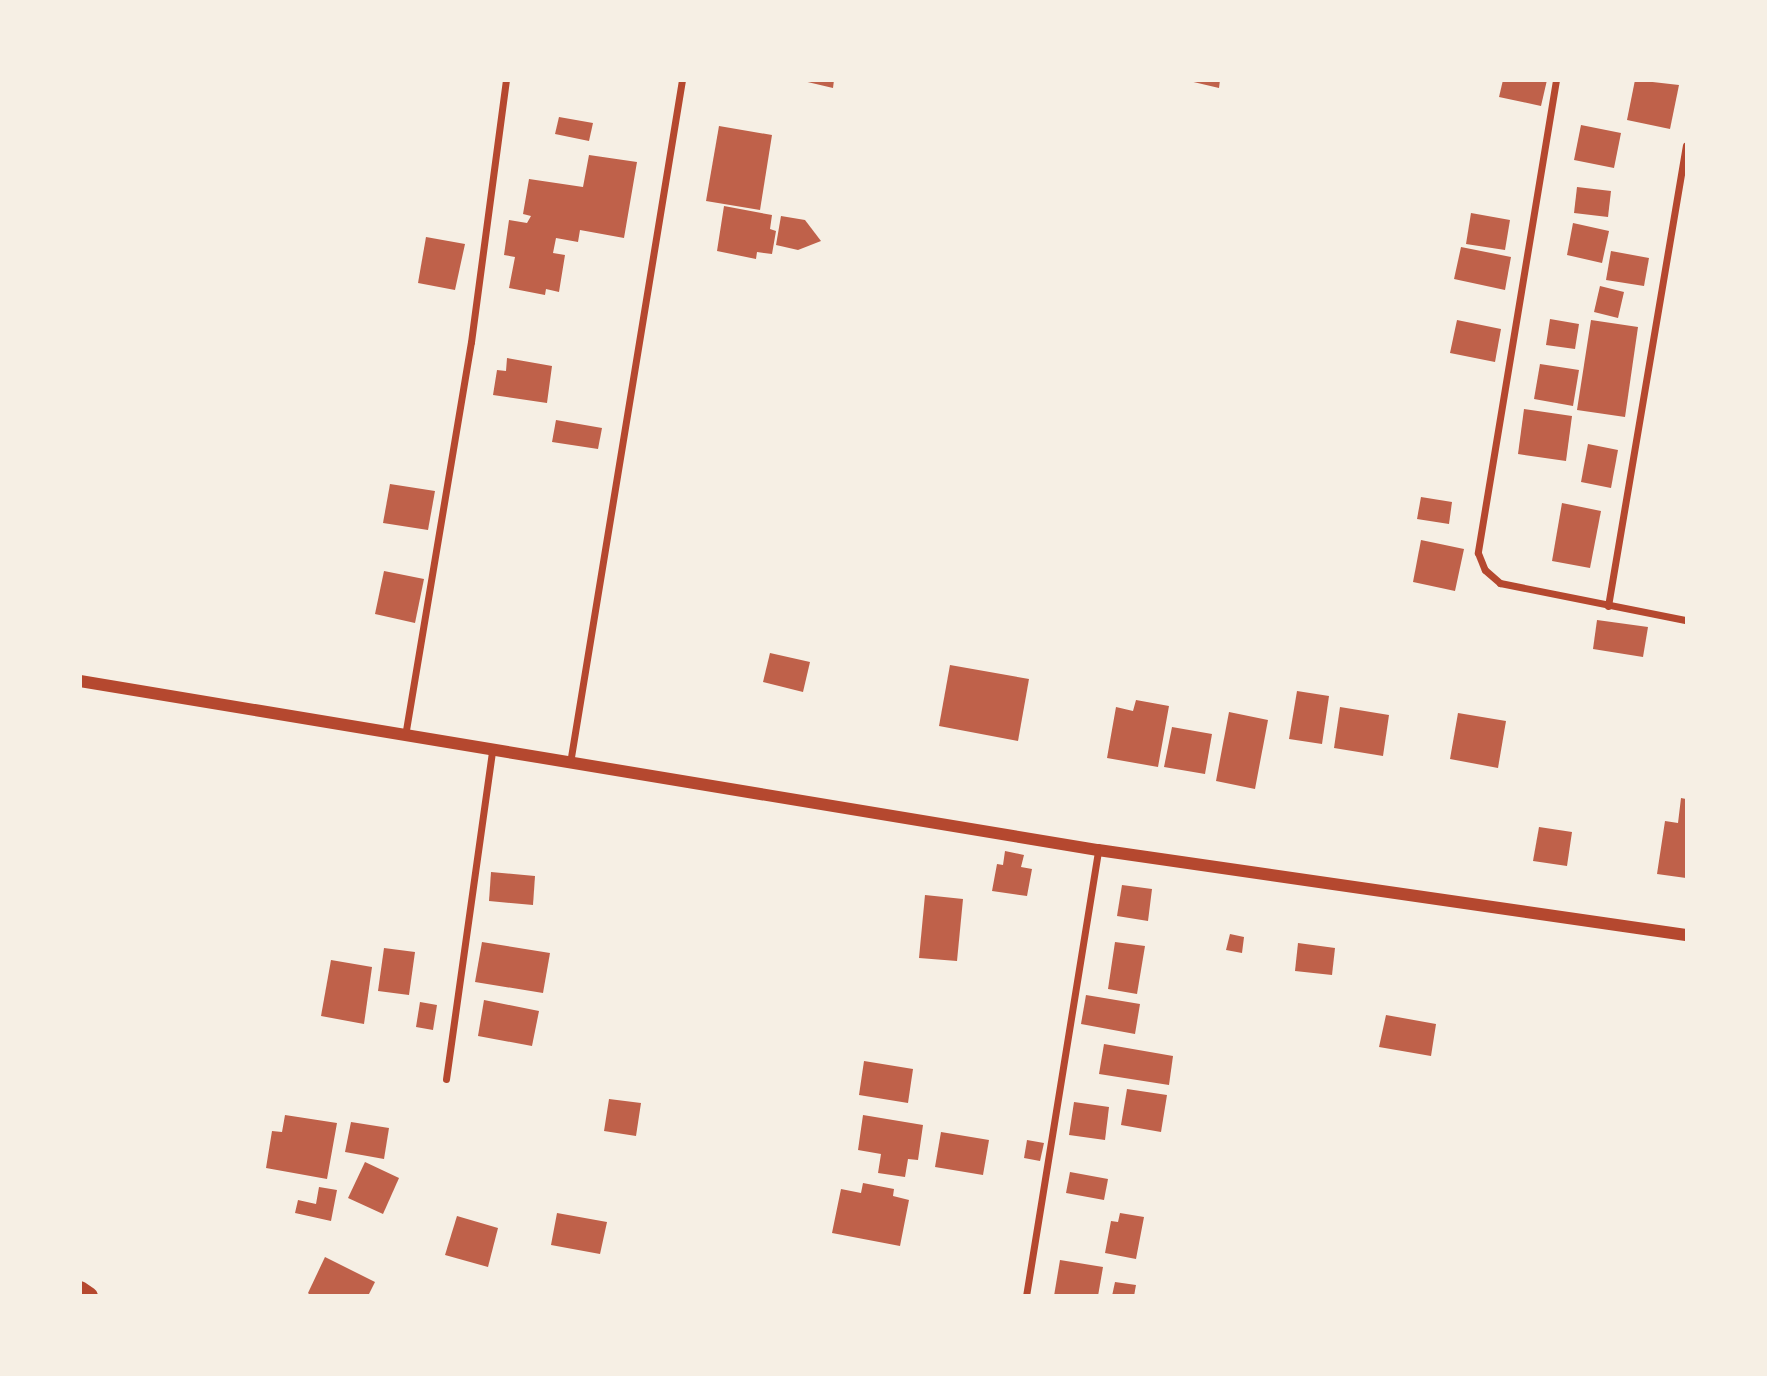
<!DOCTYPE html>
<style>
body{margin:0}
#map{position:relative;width:1767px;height:1376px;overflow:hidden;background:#f6efe4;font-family:"Public Sans",sans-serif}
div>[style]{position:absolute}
.building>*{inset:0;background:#bf614a}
.minor>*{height:7px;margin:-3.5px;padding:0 3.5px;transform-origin:3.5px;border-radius:3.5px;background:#b5482f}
.tertiary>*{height:12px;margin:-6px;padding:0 6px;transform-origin:6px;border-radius:6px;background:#b5482f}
.primary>*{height:18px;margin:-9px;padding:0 9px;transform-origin:9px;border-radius:9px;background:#b5482f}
span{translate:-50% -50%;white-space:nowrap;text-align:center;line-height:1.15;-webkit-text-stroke:6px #f6efe4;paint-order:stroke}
.frame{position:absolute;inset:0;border:82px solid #f6efe4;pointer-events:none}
</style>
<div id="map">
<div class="building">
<i style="clip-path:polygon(799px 80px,834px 80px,833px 88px)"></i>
<i style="clip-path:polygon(1185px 80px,1220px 80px,1219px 88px)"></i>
<i style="clip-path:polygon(1503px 80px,1547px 80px,1541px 106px,1499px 97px)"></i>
<i style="clip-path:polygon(1635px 80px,1679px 85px,1670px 129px,1627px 120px)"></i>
<i style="clip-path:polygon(559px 117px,593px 123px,589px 141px,555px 134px)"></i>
<i style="clip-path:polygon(1581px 125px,1621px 133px,1614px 168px,1574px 160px)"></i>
<i style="clip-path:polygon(719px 126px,772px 135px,760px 210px,706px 201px)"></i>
<i style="clip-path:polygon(589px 155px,637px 162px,624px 238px,580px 230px,578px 242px,556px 238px,553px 253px,565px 255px,559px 292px,546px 289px,545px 295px,509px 288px,515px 257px,504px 255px,509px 220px,527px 223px,531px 216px,523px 214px,529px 179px,583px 187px)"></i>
<i style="clip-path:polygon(1577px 187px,1611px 191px,1608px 217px,1574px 213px)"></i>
<i style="clip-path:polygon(724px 206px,772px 215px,770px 229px,776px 231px,772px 254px,757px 252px,756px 259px,717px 251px)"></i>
<i style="clip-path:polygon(1471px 213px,1510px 220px,1505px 250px,1466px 244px)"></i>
<i style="clip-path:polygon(781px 216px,805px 220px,821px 241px,798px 250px,776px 245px)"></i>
<i style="clip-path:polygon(1573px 223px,1609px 231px,1602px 263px,1567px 255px)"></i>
<i style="clip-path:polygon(426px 237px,465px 244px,455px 290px,418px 283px)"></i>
<i style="clip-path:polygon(1461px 247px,1511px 257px,1505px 290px,1454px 279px)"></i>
<i style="clip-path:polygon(1611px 251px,1649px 258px,1644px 286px,1606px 280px)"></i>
<i style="clip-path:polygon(1600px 286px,1624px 292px,1618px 318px,1594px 312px)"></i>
<i style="clip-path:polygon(1550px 319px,1579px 324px,1575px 349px,1546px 345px)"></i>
<i style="clip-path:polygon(1457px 320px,1501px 329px,1495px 362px,1450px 353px)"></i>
<i style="clip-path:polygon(1591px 320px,1638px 327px,1625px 417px,1577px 410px)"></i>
<i style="clip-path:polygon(507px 358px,552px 366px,547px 403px,493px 395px,497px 370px,506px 371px)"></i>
<i style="clip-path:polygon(1540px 364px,1579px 370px,1573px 406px,1534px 399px)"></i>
<i style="clip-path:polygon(1524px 409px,1572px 416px,1566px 461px,1518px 454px)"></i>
<i style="clip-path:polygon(556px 420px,602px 428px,598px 449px,552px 442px)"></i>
<i style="clip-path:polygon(1588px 444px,1618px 450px,1611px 488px,1581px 482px)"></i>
<i style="clip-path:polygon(390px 484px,435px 491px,428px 530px,383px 523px)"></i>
<i style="clip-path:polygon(1421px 497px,1452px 502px,1449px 524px,1417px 519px)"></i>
<i style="clip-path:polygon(1562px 503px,1601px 511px,1590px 568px,1552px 561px)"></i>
<i style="clip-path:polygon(1421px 540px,1464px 549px,1455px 591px,1413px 582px)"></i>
<i style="clip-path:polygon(384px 571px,424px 579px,415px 623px,375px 614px)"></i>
<i style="clip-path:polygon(1597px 620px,1648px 627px,1643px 657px,1593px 649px)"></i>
<i style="clip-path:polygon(770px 653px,810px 662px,803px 692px,763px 682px)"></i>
<i style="clip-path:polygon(950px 665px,1029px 679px,1018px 741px,939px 726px)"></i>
<i style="clip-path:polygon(1297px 691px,1329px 696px,1322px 744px,1289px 739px)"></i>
<i style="clip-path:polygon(1136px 700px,1169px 706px,1158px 767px,1107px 758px,1116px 707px,1133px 711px)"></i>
<i style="clip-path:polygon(1340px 707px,1389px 715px,1383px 756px,1334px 748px)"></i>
<i style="clip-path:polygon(1229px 712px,1268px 720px,1255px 789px,1216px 781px)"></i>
<i style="clip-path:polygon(1458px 713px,1506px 721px,1498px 768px,1450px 759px)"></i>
<i style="clip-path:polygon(1172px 727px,1212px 734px,1205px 774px,1164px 767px)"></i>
<i style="clip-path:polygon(1681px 798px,1686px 799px,1686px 878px,1657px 874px,1665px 821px,1678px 823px)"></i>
<i style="clip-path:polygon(1539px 827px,1572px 832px,1567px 866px,1533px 861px)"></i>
<i style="clip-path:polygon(1005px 851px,1024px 855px,1021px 867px,1032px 869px,1027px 896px,992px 891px,997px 864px,1003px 865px)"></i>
<i style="clip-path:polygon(491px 872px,535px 876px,533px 905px,489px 901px)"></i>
<i style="clip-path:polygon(1122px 885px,1152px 889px,1148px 921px,1117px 916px)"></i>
<i style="clip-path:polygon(925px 895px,963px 899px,957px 961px,919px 958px)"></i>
<i style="clip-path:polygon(1230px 934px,1244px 937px,1242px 953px,1226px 950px)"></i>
<i style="clip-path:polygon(482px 942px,550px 953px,543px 993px,475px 982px)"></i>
<i style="clip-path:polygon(1115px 942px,1145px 946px,1137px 994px,1108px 989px)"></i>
<i style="clip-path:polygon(1298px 943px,1335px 948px,1332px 975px,1295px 971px)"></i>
<i style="clip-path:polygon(384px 948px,415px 952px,409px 995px,378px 991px)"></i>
<i style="clip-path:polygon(331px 960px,372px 967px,364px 1024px,321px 1016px)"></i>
<i style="clip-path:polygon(1086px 995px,1140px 1004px,1135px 1034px,1081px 1024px)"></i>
<i style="clip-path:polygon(484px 1000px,539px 1011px,532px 1046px,478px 1036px)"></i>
<i style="clip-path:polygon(420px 1002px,437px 1005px,433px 1030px,416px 1027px)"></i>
<i style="clip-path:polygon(1386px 1015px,1436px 1024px,1431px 1056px,1379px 1047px)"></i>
<i style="clip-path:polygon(1104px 1044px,1173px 1056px,1169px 1085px,1099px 1074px)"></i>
<i style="clip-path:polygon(864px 1061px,913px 1069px,908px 1103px,859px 1095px)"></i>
<i style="clip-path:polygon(1127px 1089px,1167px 1095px,1161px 1132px,1121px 1125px)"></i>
<i style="clip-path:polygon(609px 1099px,641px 1103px,636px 1136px,604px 1131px)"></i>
<i style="clip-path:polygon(1074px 1102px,1109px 1107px,1105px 1140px,1069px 1135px)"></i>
<i style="clip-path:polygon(285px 1115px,337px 1123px,327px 1179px,266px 1168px,272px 1131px,282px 1132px)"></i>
<i style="clip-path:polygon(863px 1115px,923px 1125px,918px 1160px,908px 1159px,905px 1177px,878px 1173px,881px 1154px,858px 1150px)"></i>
<i style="clip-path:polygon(351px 1122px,389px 1128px,384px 1159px,345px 1152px)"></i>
<i style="clip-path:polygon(941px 1132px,989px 1140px,983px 1175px,935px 1167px)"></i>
<i style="clip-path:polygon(1027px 1140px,1044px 1143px,1040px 1161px,1024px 1158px)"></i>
<i style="clip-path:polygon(365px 1162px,399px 1178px,383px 1214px,348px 1198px)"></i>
<i style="clip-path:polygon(1070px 1172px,1108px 1179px,1104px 1200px,1066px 1193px)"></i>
<i style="clip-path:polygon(863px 1183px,894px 1189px,893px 1196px,909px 1200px,900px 1246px,832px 1233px,841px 1189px,861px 1193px)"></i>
<i style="clip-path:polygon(319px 1187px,337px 1190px,331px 1221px,295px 1213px,298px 1200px,316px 1204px)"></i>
<i style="clip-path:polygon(557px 1213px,607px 1222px,600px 1254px,551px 1245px)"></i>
<i style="clip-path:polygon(1120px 1213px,1144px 1217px,1136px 1259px,1105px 1253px,1111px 1221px,1118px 1222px)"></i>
<i style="clip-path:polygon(457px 1216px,498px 1228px,488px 1267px,445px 1255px)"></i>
<i style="clip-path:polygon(325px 1257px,375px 1282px,368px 1296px,311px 1296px,308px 1293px)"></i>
<i style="clip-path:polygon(1060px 1260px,1103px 1267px,1098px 1296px,1054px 1296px)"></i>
<i style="clip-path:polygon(1115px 1282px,1136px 1285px,1134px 1296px,1112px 1296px)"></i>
</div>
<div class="minor">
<i style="left:1556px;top:80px;width:479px;rotate:99.4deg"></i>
<i style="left:1478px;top:553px;width:18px;rotate:68deg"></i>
<i style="left:1485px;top:570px;width:20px;rotate:41deg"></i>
<i style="left:1500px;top:583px;width:190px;rotate:11.3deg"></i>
<i style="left:1608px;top:606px;width:467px;rotate:-80.4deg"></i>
<i style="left:405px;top:736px;width:399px;rotate:-80.5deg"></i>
<i style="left:471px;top:342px;width:264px;rotate:-82.4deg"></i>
<i style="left:570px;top:763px;width:692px;rotate:-80.69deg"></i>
<i style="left:446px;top:1079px;width:332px;rotate:-82deg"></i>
<i style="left:1026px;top:1296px;width:452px;rotate:-80.8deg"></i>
</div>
<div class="tertiary">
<i style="left:80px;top:681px;width:1032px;rotate:9.43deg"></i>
<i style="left:1098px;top:850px;width:594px;rotate:8.23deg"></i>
</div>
<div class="primary">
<i style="left:80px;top:1290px;width:11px;rotate:34deg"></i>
</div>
<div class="frame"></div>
</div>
